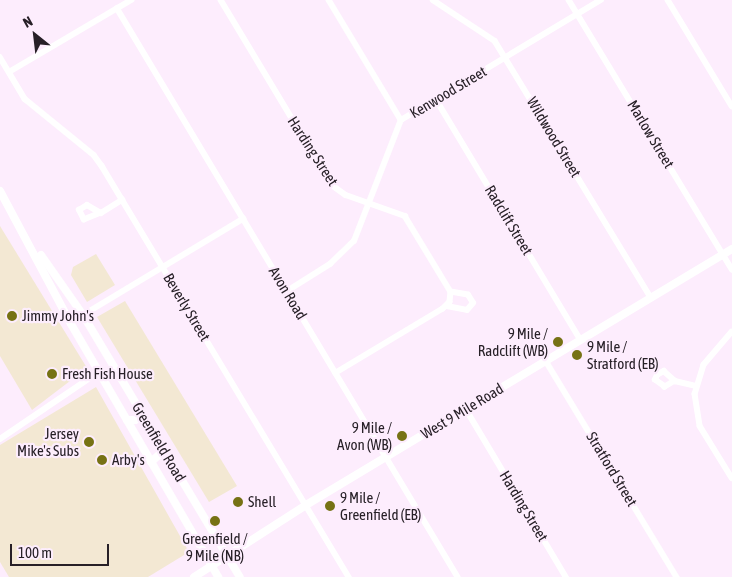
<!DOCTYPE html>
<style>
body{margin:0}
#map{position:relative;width:732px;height:577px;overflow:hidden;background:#fdedfd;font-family:"Asap Condensed",sans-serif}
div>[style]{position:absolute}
.commercial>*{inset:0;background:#f3e8d3}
.street>*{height:5.5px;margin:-2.75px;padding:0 2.75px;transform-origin:2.75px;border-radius:2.75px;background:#fff}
.secondary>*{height:8px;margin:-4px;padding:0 4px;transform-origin:4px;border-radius:4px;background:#fff}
.dots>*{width:14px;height:14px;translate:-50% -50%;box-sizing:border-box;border:2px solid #fdedfd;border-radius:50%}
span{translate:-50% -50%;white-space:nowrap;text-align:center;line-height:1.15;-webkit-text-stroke:4.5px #fdedfd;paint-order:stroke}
.street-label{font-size:15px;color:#272027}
.poi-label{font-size:15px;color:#272027}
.left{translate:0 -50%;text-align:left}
.right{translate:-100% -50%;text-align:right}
.north{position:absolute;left:10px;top:10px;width:50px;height:50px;-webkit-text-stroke:4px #fdedfd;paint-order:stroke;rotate:331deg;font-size:14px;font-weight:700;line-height:20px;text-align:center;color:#272027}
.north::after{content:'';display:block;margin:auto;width:18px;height:22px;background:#272027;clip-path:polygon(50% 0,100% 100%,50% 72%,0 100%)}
.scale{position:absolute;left:10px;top:544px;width:99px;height:22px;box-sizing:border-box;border:2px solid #272027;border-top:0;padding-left:6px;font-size:15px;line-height:18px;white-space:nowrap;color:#272027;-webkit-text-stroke:4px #fdedfd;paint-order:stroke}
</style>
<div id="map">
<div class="commercial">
<i style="clip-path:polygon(0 226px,87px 368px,32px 410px,0 356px)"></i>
<i style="clip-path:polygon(96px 254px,115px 285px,87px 302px,71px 275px,73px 267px)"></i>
<i style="clip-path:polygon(125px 301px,237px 486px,209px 502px,97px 317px)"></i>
<i style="clip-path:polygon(96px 387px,189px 552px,148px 577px,9px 577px,0 562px,0 445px)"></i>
</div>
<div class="street">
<i style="left:221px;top:0;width:216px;rotate:59deg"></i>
<i style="left:332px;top:185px;width:17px;rotate:36deg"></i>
<i style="left:346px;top:195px;width:63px;rotate:19.6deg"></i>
<i style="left:405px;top:216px;width:89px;rotate:58.8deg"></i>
<i style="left:451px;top:292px;width:10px;rotate:96deg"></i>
<i style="left:450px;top:302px;width:10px;rotate:135deg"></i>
<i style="left:443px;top:309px;width:125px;rotate:149.1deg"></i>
<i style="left:329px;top:0;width:140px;rotate:59deg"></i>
<i style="left:433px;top:0;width:74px;rotate:33.5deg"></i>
<i style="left:495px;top:41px;width:301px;rotate:58.7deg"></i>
<i style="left:569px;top:0;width:315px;rotate:58.8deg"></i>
<i style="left:668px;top:0;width:124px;rotate:58.9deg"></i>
<i style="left:117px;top:8px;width:663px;rotate:59.07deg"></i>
<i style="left:0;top:57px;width:49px;rotate:59.2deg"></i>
<i style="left:25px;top:99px;width:89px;rotate:39.1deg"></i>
<i style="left:94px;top:155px;width:14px;rotate:54deg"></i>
<i style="left:102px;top:166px;width:480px;rotate:59deg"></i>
<i style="left:9px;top:72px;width:142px;rotate:-30.5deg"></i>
<i style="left:436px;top:99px;width:281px;rotate:59deg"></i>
<i style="left:101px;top:213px;width:18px;rotate:158deg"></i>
<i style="left:84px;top:220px;width:11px;rotate:-117deg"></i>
<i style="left:79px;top:210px;width:9px;rotate:-32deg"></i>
<i style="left:87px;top:205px;width:16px;rotate:30deg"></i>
<i style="left:101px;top:213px;width:25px;rotate:-32deg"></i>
<i style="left:287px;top:291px;width:51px;rotate:-32.1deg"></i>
<i style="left:330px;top:264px;width:33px;rotate:-44deg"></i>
<i style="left:354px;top:241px;width:130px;rotate:-68.8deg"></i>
<i style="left:401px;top:120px;width:233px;rotate:-31deg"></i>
<i style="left:447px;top:306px;width:20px;rotate:11deg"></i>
<i style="left:467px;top:310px;width:9px;rotate:-49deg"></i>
<i style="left:473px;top:303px;width:9px;rotate:-122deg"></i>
<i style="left:468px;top:295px;width:17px;rotate:-170deg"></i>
<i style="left:83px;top:315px;width:187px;rotate:-31deg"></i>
<i style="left:732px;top:332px;width:43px;rotate:130.3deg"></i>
<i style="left:704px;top:365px;width:30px;rotate:107deg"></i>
<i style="left:695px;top:394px;width:32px;rotate:81deg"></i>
<i style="left:700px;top:426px;width:61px;rotate:58.4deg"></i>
<i style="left:546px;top:361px;width:253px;rotate:58.8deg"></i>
<i style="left:675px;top:381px;width:12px;rotate:149deg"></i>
<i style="left:665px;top:387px;width:12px;rotate:-145deg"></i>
<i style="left:655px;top:380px;width:5px;rotate:-68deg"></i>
<i style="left:657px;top:375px;width:8px;rotate:-30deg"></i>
<i style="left:664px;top:371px;width:15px;rotate:42deg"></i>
<i style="left:675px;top:381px;width:22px;rotate:13deg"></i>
<i style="left:466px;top:409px;width:196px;rotate:59.2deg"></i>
<i style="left:0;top:439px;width:121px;rotate:-34.2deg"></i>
</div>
<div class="secondary">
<i style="left:0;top:191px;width:151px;rotate:61.9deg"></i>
<i style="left:71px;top:324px;width:293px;rotate:59.8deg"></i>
<i style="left:41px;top:255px;width:73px;rotate:55deg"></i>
<i style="left:83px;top:315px;width:305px;rotate:59.1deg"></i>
<i style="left:127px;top:420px;width:8px"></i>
<i style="left:135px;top:420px;width:9px;rotate:-32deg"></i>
<i style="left:151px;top:462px;width:12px;rotate:-42deg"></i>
<i style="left:160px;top:454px;width:7px;rotate:8deg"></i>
<i style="left:194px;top:577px;width:133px;rotate:-32.7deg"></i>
<i style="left:306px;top:505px;width:497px;rotate:-31deg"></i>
</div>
<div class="dots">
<i style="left:12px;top:316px;background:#767214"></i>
<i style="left:558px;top:342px;background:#767214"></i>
<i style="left:577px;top:355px;background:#767214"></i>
<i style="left:52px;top:374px;background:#767214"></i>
<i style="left:402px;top:436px;background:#767214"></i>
<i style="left:89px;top:442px;background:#767214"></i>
<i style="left:102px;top:460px;background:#767214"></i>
<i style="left:238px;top:502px;background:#767214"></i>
<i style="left:330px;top:506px;background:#767214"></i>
<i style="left:215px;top:521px;background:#767214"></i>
</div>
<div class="street-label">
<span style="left:448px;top:92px;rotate:-31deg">Kenwood Street</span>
<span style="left:651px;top:134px;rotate:59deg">Marlow Street</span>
<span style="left:554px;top:137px;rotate:59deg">Wildwood Street</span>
<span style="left:313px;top:151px;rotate:57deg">Harding Street</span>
<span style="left:509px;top:220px;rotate:59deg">Radclift Street</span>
<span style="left:288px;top:293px;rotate:59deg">Avon Road</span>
<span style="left:187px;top:307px;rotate:59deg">Beverly Street</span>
<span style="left:462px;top:411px;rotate:-31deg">West 9 Mile Road</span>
<span style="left:159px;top:442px;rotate:59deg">Greenfield Road</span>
<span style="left:612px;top:469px;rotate:59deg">Stratford Street</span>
<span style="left:524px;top:506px;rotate:59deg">Harding Street</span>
</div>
<div class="poi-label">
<span class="left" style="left:22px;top:316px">Jimmy John's</span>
<span class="right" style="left:548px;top:342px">9 Mile /<br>Radclift (WB)</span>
<span class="left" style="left:587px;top:355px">9 Mile /<br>Stratford (EB)</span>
<span class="left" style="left:62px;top:374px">Fresh Fish House</span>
<span class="right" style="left:392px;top:436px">9 Mile /<br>Avon (WB)</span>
<span class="right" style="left:79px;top:442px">Jersey<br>Mike's Subs</span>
<span class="left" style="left:112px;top:460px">Arby's</span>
<span class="left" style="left:340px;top:506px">9 Mile /<br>Greenfield (EB)</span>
<span class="left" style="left:248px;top:502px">Shell</span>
<span style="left:215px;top:547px">Greenfield /<br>9 Mile (NB)</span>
</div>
<div class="north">N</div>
<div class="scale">100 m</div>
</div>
